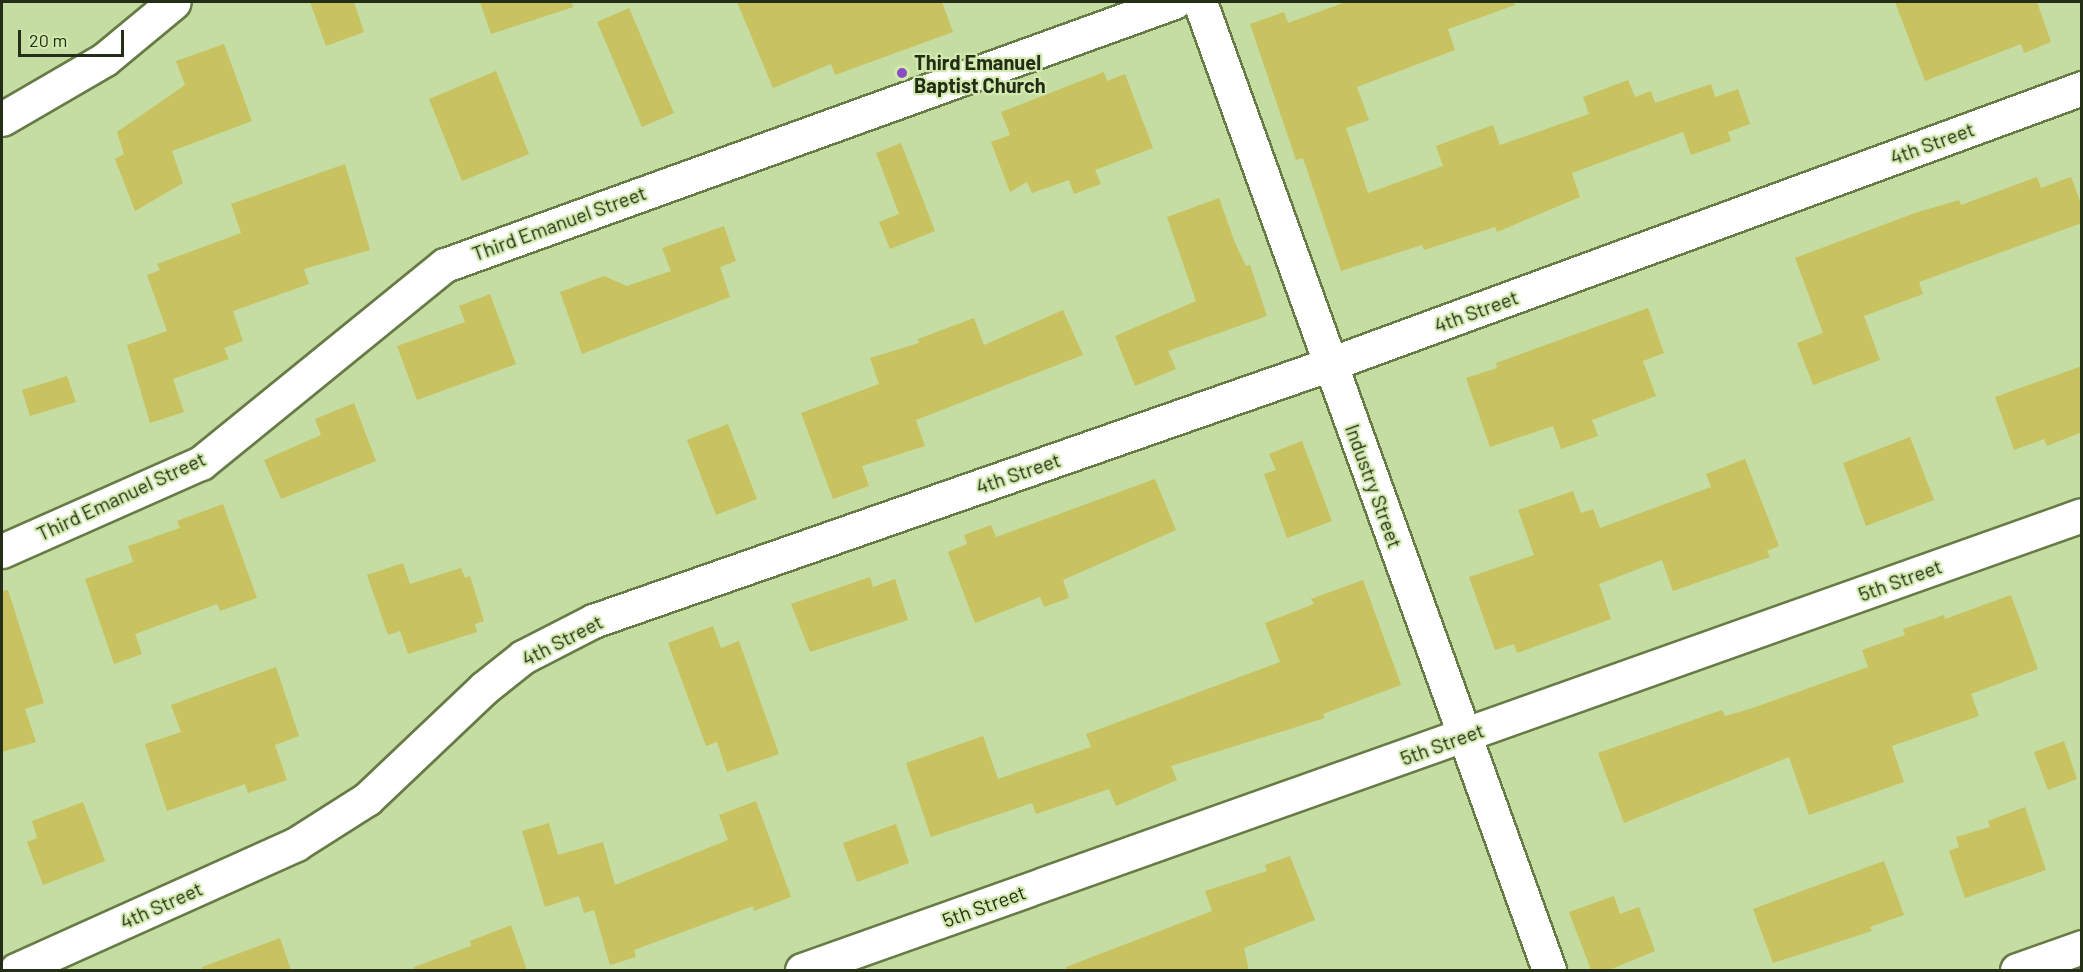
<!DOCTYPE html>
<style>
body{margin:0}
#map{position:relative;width:2083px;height:972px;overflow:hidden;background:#c5dca3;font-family:Barlow,sans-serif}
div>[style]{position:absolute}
.building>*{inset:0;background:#c8c261}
.roads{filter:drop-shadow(2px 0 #677b46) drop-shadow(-2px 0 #677b46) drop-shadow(0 2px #677b46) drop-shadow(0 -2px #677b46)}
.minor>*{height:33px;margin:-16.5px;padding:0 16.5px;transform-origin:16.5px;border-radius:16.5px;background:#fff}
.dots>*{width:16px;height:16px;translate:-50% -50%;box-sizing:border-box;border:3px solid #d2eaaf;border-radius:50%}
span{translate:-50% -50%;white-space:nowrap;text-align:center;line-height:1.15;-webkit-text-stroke:4.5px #d2eaaf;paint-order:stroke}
.poi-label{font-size:20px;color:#242d16;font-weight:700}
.left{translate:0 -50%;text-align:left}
.street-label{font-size:20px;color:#242d16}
.frame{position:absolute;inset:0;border:3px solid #242d16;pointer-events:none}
.scale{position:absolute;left:18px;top:30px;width:106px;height:27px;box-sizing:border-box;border:3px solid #242d16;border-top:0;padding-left:8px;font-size:18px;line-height:21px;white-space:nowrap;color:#242d16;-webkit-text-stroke:4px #d2eaaf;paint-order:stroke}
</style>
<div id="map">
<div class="building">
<i style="clip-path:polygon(310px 2px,354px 2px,364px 32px,326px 46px)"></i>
<i style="clip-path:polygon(480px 2px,572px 2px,573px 7px,491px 34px)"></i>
<i style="clip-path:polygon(737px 2px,942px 2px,953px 32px,835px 75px,831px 64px,773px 88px)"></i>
<i style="clip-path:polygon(1346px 2px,1514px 2px,1515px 5px,1448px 29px,1455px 50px,1357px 87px,1369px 120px,1346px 128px,1368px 193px,1443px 166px,1436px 146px,1493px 125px,1500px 145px,1589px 114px,1583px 97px,1628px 80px,1635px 97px,1651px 91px,1655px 103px,1711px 84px,1715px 97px,1738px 89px,1750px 124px,1728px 132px,1731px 141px,1691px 155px,1683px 132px,1572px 173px,1580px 197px,1497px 232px,1495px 227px,1424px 250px,1422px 245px,1341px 271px,1303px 158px,1296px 160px,1250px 24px,1284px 12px,1288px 23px)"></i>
<i style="clip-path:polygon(1895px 2px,2037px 2px,2051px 42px,2024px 53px,2021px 44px,1925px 81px)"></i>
<i style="clip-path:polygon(629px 8px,674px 113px,642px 127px,597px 22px)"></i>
<i style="clip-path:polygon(224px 44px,252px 121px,172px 151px,183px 183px,135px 211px,115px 159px,124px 154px,117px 132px,185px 85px,176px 61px)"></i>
<i style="clip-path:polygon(496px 71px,529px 154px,462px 181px,429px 99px)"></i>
<i style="clip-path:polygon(1104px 72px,1107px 81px,1125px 74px,1153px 148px,1095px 170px,1101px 184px,1074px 194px,1069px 180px,1032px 193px,1027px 182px,1010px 192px,991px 142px,1010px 135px,1001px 112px)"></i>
<i style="clip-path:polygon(901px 143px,935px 231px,890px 249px,879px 222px,899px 214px,876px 153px)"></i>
<i style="clip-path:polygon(345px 164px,370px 250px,304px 269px,309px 284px,233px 311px,243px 341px,224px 348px,229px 359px,173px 379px,184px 412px,150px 423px,127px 345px,167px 331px,147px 275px,160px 270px,157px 264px,241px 233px,231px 204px)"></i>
<i style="clip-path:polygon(2037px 177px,2041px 188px,2071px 177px,2082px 206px,2082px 223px,1919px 282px,1923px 294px,1864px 316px,1880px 360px,1813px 385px,1797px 343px,1823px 333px,1795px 258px,1915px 213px,1959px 200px,1961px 205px)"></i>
<i style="clip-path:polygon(1219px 198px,1235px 243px,1246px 266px,1250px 265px,1267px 316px,1168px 351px,1176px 369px,1135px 386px,1115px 336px,1196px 301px,1167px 217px)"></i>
<i style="clip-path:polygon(724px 226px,736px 261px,720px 267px,730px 297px,582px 354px,560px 292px,604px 276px,627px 286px,671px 271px,662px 248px)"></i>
<i style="clip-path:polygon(490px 294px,516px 364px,417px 400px,397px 346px,465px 322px,459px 306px)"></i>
<i style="clip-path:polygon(1648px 308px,1664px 353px,1643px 361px,1656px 396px,1592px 420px,1598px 436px,1561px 449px,1553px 426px,1490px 447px,1466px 378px,1497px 368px,1496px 363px)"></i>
<i style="clip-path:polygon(1063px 310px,1083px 355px,916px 420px,925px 446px,862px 466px,869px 486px,833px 499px,801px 413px,879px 384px,870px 358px,919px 343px,918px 339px,974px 318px,984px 345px)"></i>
<i style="clip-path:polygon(2082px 366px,2082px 432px,2047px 446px,2044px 439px,2014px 450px,1995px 397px)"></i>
<i style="clip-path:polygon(67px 376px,76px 402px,30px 416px,22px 390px)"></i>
<i style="clip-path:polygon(354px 403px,376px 461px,281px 499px,264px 460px,321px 435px,315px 419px)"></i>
<i style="clip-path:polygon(728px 424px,757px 499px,716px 515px,687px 440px)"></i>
<i style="clip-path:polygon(1910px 437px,1934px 500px,1866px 526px,1843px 463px)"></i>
<i style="clip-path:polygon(1302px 441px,1332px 521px,1287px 538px,1264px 474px,1276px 470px,1269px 454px)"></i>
<i style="clip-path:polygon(1745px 459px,1779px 546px,1767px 551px,1770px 557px,1673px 591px,1662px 560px,1599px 584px,1611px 619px,1517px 653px,1514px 644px,1495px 650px,1469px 577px,1534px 555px,1518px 510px,1573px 491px,1581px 513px,1593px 509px,1600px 528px,1711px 487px,1706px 474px)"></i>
<i style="clip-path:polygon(1155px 479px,1176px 530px,1063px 580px,1069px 598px,1044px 607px,1040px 597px,975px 623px,948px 552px,967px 544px,964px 535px,991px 525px,996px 537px)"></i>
<i style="clip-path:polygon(223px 504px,257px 598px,220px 611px,217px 604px,135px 634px,142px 654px,114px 664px,85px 579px,133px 562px,128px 546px,180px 528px,177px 521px)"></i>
<i style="clip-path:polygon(403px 563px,410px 584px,461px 568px,465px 578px,470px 576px,484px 621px,475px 624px,477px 632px,408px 654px,400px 631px,388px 635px,367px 575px)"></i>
<i style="clip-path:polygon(870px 577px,873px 587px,895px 579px,908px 620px,810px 652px,791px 604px)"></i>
<i style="clip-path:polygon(1363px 580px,1401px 685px,1323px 714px,1325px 718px,1171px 766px,1177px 780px,1116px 806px,1109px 789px,1036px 814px,1032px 803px,931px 837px,906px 763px,983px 736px,998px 779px,1091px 747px,1086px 734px,1280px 662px,1265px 623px,1314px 604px,1311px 599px)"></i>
<i style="clip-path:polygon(8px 590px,44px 703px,25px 709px,36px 742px,2px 752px,2px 591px)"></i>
<i style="clip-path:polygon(2011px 595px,2038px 669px,1971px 694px,1979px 716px,1892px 746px,1904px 782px,1809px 815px,1789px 757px,1624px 823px,1598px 753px,1722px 710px,1725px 716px,1750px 709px,1868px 667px,1862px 650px,1905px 635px,1903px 629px,1944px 615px,1945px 619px)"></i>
<i style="clip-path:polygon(713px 626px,721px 648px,739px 641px,779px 754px,727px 772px,717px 742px,706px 746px,668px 643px)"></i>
<i style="clip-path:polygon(276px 667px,299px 736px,275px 745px,287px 780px,248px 793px,245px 784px,167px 811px,145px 744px,181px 732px,171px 705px)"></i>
<i style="clip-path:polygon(2064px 741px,2077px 779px,2048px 790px,2034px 752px)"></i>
<i style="clip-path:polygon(756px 801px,791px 897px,754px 911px,753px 906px,634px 950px,636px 957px,610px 965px,594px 910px,584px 913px,579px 896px,545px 907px,522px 831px,549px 823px,558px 855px,603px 842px,615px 885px,728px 840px,719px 815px)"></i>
<i style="clip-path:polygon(83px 802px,105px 861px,43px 885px,27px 842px,37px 838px,32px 821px)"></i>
<i style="clip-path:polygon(2025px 807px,2046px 870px,1965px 898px,1949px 851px,1959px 847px,1956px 837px,1990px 827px,1988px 821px)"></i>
<i style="clip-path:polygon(896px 824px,909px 863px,857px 882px,843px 843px)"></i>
<i style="clip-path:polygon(1290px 856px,1315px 920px,1244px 948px,1249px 970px,1066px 970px,1066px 967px,1212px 911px,1205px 891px,1267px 871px,1265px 865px)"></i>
<i style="clip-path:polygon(1884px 861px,1904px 915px,1870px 927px,1872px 931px,1773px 963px,1753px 909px)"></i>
<i style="clip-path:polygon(1614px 896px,1620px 914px,1639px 907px,1655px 951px,1609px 970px,1591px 970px,1569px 912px)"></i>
<i style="clip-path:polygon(511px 925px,527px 970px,414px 970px,414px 967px,471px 946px,470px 941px)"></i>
<i style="clip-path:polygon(280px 938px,291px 970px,202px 970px,202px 967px)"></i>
</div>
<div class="roads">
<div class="minor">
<i style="left:1200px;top:2px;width:1029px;rotate:70.17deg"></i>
<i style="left:2px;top:119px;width:119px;rotate:-30.2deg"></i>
<i style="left:105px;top:59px;width:89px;rotate:-39.6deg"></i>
<i style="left:2px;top:551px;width:218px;rotate:-23.9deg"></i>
<i style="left:201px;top:463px;width:314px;rotate:-39.1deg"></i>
<i style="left:445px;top:265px;width:775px;rotate:-19.84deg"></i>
<i style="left:16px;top:970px;width:307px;rotate:-24.2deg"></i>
<i style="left:296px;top:844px;width:84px;rotate:-32.4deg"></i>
<i style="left:367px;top:799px;width:161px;rotate:-43.5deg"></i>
<i style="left:484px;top:688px;width:50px;rotate:-38.5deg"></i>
<i style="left:523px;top:657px;width:79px;rotate:-27.2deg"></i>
<i style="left:593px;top:621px;width:781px;rotate:-19.22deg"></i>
<i style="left:1330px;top:364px;width:801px;rotate:-20.15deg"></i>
<i style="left:802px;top:970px;width:1358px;rotate:-19.57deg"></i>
<i style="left:2017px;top:970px;width:69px;rotate:-19.5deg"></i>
</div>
</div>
<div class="dots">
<i style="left:902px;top:73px;background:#8b4dc3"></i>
</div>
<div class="poi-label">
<span class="left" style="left:914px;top:74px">Third Emanuel<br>Baptist Church</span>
</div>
<div class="street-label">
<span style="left:1932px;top:143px;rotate:-20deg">4th Street</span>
<span style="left:559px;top:223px;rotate:-20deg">Third Emanuel Street</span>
<span style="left:1476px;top:311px;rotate:-20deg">4th Street</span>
<span style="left:1018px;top:473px;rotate:-19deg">4th Street</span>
<span style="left:1374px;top:486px;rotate:70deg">Industry Street</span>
<span style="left:121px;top:496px;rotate:-25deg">Third Emanuel Street</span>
<span style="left:1900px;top:580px;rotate:-20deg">5th Street</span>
<span style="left:562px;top:640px;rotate:-27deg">4th Street</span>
<span style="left:1442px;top:744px;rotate:-20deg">5th Street</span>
<span style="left:161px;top:905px;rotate:-24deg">4th Street</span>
<span style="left:984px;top:906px;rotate:-20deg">5th Street</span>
</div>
<div class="frame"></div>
<div class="scale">20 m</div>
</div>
